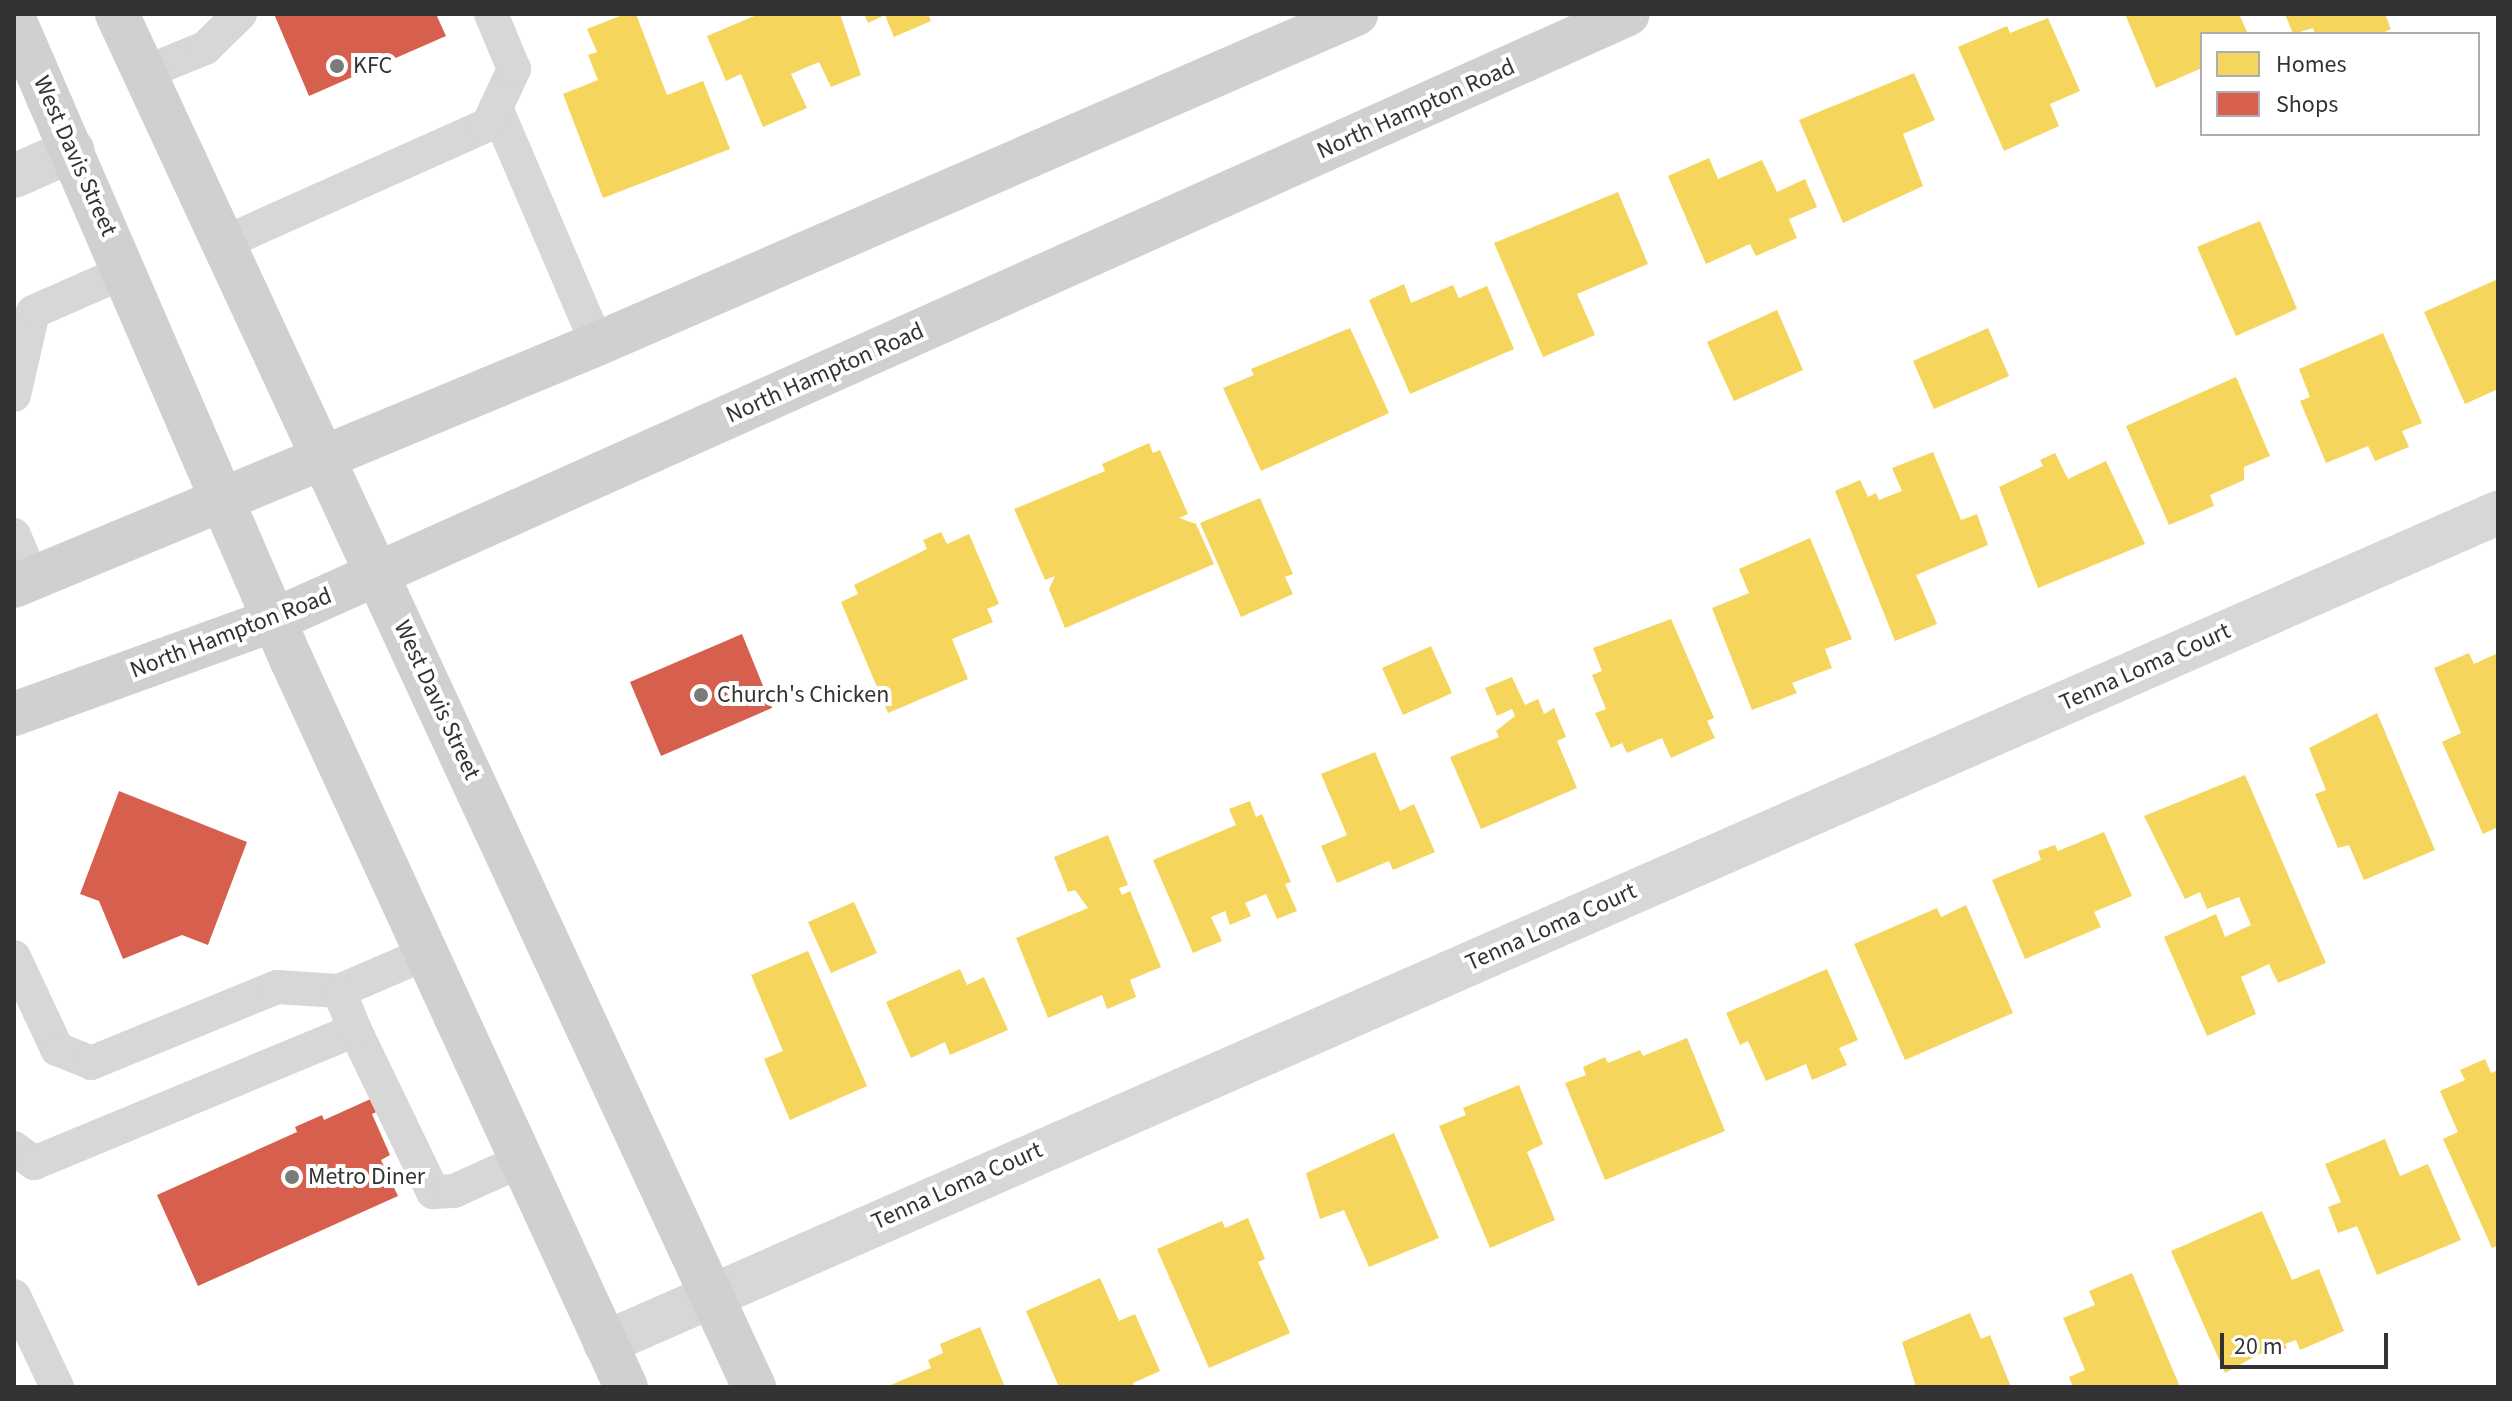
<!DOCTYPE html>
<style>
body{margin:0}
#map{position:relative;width:2512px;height:1401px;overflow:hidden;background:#fff;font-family:"Source Sans 3",sans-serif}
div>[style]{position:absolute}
.homes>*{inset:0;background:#f6d55c}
.shops>*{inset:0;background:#d6604d}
.lane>*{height:34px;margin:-17px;padding:0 17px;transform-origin:17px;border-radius:17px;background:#d7d7d7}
.street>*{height:44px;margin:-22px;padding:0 22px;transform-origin:22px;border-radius:22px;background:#d7d7d7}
.secondary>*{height:44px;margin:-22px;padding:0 22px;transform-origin:22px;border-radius:22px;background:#d0d0d0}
.dots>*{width:22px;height:22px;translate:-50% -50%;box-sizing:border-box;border:4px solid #fff;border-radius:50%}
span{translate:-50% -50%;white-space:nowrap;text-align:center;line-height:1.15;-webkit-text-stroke:8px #fff;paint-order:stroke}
.poi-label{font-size:24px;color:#333}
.left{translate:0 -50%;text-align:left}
.street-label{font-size:24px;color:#333}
.frame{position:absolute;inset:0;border:16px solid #333;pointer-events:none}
.legend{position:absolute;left:2200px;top:32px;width:280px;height:104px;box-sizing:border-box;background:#fff;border:2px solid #adadad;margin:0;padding:10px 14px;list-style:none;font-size:24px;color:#333}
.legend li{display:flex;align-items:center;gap:16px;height:40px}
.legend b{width:40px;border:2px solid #adadad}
.scale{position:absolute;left:2220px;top:1333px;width:168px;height:36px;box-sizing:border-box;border:4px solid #333;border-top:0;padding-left:10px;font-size:24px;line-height:28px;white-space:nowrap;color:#333;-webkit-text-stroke:6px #fff;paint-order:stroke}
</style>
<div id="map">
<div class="homes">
<i style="clip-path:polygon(625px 14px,636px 14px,667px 95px,703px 81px,730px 149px,603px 198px,563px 94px,598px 80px,588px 55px,597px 52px,587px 29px)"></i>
<i style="clip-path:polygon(759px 14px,840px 14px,861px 75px,831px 87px,819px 62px,791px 74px,807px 108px,763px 127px,741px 74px,726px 81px,707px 36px)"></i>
<i style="clip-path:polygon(864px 14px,928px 14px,931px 21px,894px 37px,885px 15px,868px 23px)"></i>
<i style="clip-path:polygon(2125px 14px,2239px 14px,2248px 34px,2202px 34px,2202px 68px,2156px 88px)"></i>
<i style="clip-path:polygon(2285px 14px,2385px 14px,2391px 29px,2380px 34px,2315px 34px,2313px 28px,2293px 34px)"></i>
<i style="clip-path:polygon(2048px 18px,2080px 91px,2050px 104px,2059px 126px,2004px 151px,1958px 47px,2007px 26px,2010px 33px)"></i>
<i style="clip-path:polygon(1914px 73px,1935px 120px,1903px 134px,1923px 186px,1843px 223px,1799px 120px)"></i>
<i style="clip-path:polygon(1709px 158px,1718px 179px,1762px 160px,1777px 192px,1805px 179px,1817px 207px,1789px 219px,1797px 238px,1756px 256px,1750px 244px,1706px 264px,1668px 176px)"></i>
<i style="clip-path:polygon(1618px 192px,1648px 264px,1577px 294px,1595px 335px,1543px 357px,1494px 243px)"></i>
<i style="clip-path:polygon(2260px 221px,2297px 309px,2236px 336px,2197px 247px)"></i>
<i style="clip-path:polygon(2498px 279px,2498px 389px,2465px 404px,2424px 312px)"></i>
<i style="clip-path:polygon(1404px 284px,1411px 303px,1453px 285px,1459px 298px,1487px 286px,1514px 349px,1410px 394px,1369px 300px)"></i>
<i style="clip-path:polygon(1777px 310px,1803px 370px,1734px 401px,1707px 342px)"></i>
<i style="clip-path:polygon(1350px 328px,1389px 413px,1261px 471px,1223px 388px,1254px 375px,1251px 369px)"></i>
<i style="clip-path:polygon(1988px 328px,2009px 376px,1934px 409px,1913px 361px)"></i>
<i style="clip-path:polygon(2383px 333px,2422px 423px,2402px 431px,2409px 447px,2375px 461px,2368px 446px,2326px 463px,2300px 401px,2310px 397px,2299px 369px)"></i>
<i style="clip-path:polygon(2236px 377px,2270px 456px,2244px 467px,2244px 480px,2210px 495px,2214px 506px,2169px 525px,2126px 426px)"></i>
<i style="clip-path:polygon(1149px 443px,1153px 453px,1160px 450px,1188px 514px,1179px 518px,1196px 524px,1214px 564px,1065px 628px,1049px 589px,1055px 576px,1045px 580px,1014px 509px,1105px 471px,1102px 464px)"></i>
<i style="clip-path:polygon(1933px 452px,1961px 520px,1977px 514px,1988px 545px,1916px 575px,1937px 624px,1895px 641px,1835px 491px,1860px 480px,1868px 497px,1876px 493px,1879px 500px,1902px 491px,1892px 468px)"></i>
<i style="clip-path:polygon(2055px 453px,2068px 479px,2106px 461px,2145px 544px,2038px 588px,1999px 487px,2043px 466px,2040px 460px)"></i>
<i style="clip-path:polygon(1260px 498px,1293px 574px,1285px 577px,1293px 594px,1241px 617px,1200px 523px)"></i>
<i style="clip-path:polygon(941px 532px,947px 544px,969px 534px,999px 604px,987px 609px,993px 622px,952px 639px,968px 679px,888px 713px,841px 602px,858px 594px,854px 585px,927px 549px,923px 540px)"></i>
<i style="clip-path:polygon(1810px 538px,1852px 639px,1825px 649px,1832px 668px,1792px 683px,1797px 693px,1752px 710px,1712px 608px,1749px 593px,1739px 569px)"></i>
<i style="clip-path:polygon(1671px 619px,1714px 718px,1707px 721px,1715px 738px,1671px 758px,1662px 738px,1627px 753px,1622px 743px,1611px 748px,1595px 713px,1606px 709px,1592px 675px,1602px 671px,1593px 648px)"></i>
<i style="clip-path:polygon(1431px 646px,1452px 693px,1403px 715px,1382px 668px)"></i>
<i style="clip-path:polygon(2469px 653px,2474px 664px,2498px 653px,2498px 827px,2483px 834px,2442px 742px,2461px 733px,2434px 668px)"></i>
<i style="clip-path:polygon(1512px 677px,1525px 705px,1538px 699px,1544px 714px,1554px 708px,1566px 737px,1557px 741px,1577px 788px,1481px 829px,1450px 757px,1499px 737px,1496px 731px,1515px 716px,1512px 709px,1497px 716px,1485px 688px)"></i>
<i style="clip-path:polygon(2377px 713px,2435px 850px,2364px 880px,2349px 845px,2338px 848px,2315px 794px,2326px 790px,2309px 748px)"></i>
<i style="clip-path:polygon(1375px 752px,1400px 811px,1414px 804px,1435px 852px,1393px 870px,1389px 861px,1337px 883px,1321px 846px,1347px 835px,1321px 774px)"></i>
<i style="clip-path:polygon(2245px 775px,2326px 963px,2278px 983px,2269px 964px,2241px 977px,2256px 1014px,2207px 1036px,2164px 937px,2216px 914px,2225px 937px,2251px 925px,2239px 897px,2207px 909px,2200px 892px,2185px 899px,2144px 816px)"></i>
<i style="clip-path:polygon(1250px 801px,1256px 817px,1262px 814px,1291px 882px,1285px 884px,1297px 911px,1277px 919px,1266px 894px,1245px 903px,1251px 916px,1230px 925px,1225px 911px,1211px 917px,1222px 941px,1193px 953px,1153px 860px,1236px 825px,1229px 809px)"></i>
<i style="clip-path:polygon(2104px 832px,2132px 896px,2094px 912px,2101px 927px,2025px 959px,1992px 880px,2041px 860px,2038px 851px,2055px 845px,2058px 851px)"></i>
<i style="clip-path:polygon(1108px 835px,1128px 885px,1119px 888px,1122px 895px,1130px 891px,1161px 967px,1130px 980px,1136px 997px,1107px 1009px,1102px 995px,1048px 1018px,1016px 938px,1088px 908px,1075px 890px,1068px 892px,1054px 857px)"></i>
<i style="clip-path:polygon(854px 902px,877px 953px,831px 973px,808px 922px)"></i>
<i style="clip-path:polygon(1966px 905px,2013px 1013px,1905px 1060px,1854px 944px,1937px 908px,1941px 917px)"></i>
<i style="clip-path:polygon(808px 951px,867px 1086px,790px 1120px,764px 1059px,783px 1051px,751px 975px)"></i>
<i style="clip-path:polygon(960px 969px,967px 985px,984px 977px,1008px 1030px,950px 1055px,945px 1042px,911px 1058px,886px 1002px)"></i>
<i style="clip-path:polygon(1827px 969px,1858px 1040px,1839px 1048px,1847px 1065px,1812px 1080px,1806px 1064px,1766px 1081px,1748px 1041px,1740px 1045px,1726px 1013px)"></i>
<i style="clip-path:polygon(1687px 1038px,1725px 1131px,1605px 1180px,1565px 1083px,1586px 1075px,1583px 1067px,1605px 1057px,1608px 1063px,1640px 1050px,1643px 1056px)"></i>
<i style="clip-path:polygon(2485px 1059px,2491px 1073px,2498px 1070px,2498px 1245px,2492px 1248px,2443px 1139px,2458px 1132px,2440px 1091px,2465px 1080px,2460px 1070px)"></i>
<i style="clip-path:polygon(1519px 1085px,1543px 1144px,1527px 1152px,1555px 1220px,1490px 1248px,1439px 1126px,1466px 1115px,1463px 1108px)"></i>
<i style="clip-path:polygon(1394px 1133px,1439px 1238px,1369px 1267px,1344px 1210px,1320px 1219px,1306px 1173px)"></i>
<i style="clip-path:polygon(2385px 1139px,2400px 1176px,2428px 1164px,2461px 1240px,2377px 1275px,2357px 1226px,2338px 1233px,2328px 1207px,2341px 1202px,2325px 1164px)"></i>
<i style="clip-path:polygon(2262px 1211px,2292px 1280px,2319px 1269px,2344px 1331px,2300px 1350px,2296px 1340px,2285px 1344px,2287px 1348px,2263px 1358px,2261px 1353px,2225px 1373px,2171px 1251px)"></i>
<i style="clip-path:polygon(1248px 1218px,1265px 1259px,1258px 1262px,1290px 1333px,1209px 1368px,1157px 1249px,1222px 1221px,1225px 1228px)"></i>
<i style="clip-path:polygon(2132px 1273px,2180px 1387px,2073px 1387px,2069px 1377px,2085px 1370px,2063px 1318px,2095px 1305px,2089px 1291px)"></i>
<i style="clip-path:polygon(1100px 1278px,1119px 1321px,1135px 1314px,1160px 1371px,1133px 1383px,1134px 1387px,1059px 1387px,1026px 1311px)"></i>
<i style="clip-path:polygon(1970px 1313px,1981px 1339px,1990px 1335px,2011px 1387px,1916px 1387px,1902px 1342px)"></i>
<i style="clip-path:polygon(980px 1327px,1005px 1387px,886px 1387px,931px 1368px,928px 1360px,943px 1353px,940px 1344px)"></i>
</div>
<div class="shops">
<i style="clip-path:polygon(274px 14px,436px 14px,446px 36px,309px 96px)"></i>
<i style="clip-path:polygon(742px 634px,772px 708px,661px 756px,630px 682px)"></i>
<i style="clip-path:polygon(119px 791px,247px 842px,208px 945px,182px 935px,123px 959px,99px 901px,80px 894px)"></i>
<i style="clip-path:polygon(375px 1097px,381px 1110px,372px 1114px,390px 1155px,381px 1160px,398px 1196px,198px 1286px,157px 1195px,297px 1132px,295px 1127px,322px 1115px,324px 1120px)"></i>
</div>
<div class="lane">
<i style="left:144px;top:73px;width:66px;rotate:-22.3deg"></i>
<i style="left:205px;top:48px;width:49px;rotate:-44.2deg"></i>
<i style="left:496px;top:108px;width:257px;rotate:66.8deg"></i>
<i style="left:226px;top:242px;width:287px;rotate:-24.1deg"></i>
<i style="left:488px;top:125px;width:62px;rotate:-65.1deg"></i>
<i style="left:514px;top:69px;width:60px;rotate:-112.7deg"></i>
<i style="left:14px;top:395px;width:85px;rotate:-77.1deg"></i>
<i style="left:33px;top:312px;width:102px;rotate:-23.8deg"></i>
<i style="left:14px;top:535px;width:47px;rotate:67.3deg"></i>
<i style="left:14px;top:957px;width:102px;rotate:64.9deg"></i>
<i style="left:57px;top:1049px;width:37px;rotate:22deg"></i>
<i style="left:91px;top:1063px;width:201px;rotate:-22.2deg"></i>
<i style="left:277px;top:987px;width:62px;rotate:3.7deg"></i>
<i style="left:339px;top:991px;width:94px;rotate:-23.3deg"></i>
<i style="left:355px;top:1030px;width:180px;rotate:64.3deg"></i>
<i style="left:433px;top:1192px;width:21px;rotate:-3deg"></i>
<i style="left:454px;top:1191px;width:73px;rotate:-24.1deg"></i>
<i style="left:14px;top:1148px;width:25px;rotate:37deg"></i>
<i style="left:34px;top:1163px;width:347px;rotate:-22.5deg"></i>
<i style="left:355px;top:1030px;width:42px;rotate:-112.3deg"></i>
<i style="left:14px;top:1296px;width:101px;rotate:64.7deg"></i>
</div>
<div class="street">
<i style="left:14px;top:176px;width:64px;rotate:-23.8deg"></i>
<i style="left:605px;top:1343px;width:2067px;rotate:-23.68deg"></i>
</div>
<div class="secondary">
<i style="left:117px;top:14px;width:1514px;rotate:65.11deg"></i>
<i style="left:14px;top:19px;width:697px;rotate:66.6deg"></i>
<i style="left:291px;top:659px;width:801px;rotate:65.29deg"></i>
<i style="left:14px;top:586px;width:631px;rotate:-22.54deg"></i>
<i style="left:597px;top:344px;width:828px;rotate:-23.5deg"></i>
<i style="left:14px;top:714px;width:276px;rotate:-19.9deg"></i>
<i style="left:274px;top:620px;width:1483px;rotate:-24.11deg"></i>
</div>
<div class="dots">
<i style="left:337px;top:66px;background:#7a7a7a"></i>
<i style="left:701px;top:695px;background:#7a7a7a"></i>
<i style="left:292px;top:1177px;background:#7a7a7a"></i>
</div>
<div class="poi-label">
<span class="left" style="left:353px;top:66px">KFC</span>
<span class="left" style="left:717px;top:695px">Church's Chicken</span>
<span class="left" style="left:308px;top:1177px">Metro Diner</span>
</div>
<div class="street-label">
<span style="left:1416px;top:109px;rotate:-24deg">North Hampton Road</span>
<span style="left:75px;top:156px;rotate:66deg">West Davis Street</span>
<span style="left:825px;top:373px;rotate:-24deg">North Hampton Road</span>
<span style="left:231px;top:633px;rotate:-21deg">North Hampton Road</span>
<span style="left:2145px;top:667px;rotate:-24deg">Tenna Loma Court</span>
<span style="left:437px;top:700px;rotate:65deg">West Davis Street</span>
<span style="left:1551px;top:927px;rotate:-24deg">Tenna Loma Court</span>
<span style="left:957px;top:1186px;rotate:-24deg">Tenna Loma Court</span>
</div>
<div class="frame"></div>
<ul class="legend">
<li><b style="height:22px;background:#f6d55c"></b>Homes</li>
<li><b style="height:22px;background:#d6604d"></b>Shops</li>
</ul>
<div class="scale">20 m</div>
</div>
